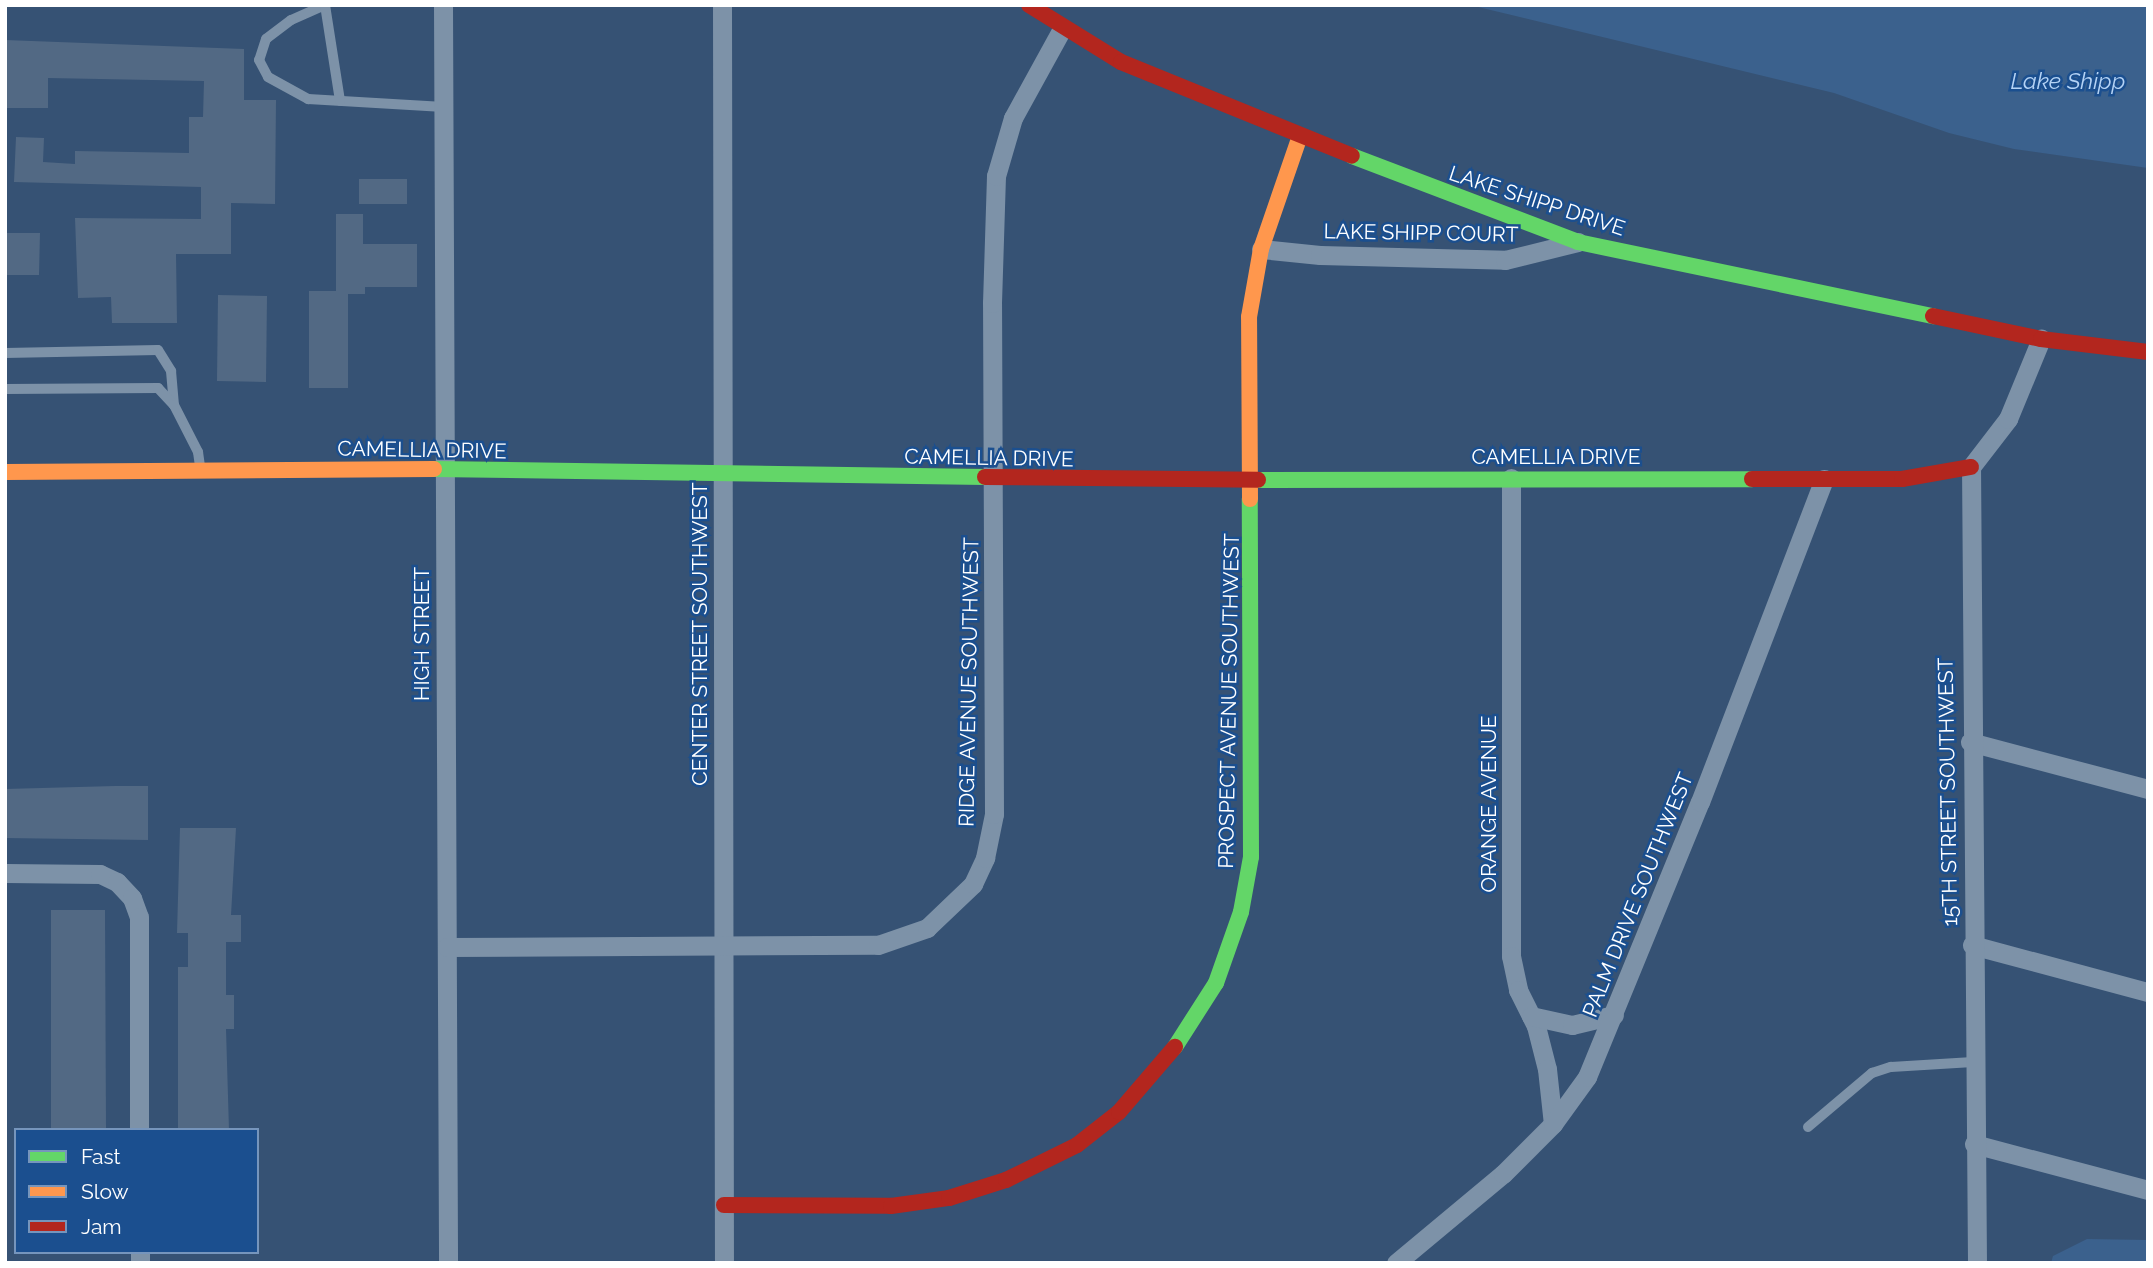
<!DOCTYPE html>
<style>
body{margin:0}
#map{position:relative;width:2153px;height:1268px;overflow:hidden;background:#365274;font-family:Raleway,sans-serif}
div>[style]{position:absolute}
.water>*{inset:0;background:#3b618d}
.building>*{inset:0;background:#526984}
.lane>*{height:10px;margin:-5px;padding:0 5px;transform-origin:5px;border-radius:5px;background:#7d92a8}
.street>*{height:19px;margin:-9.5px;padding:0 9.5px;transform-origin:9.5px;border-radius:9.5px;background:#7d92a8}
.fast>*{height:16px;margin:-8px;padding:0 8px;transform-origin:8px;border-radius:8px;background:#63d668}
.slow>*{height:16px;margin:-8px;padding:0 8px;transform-origin:8px;border-radius:8px;background:#ff974d}
.jam>*{height:16px;margin:-8px;padding:0 8px;transform-origin:8px;border-radius:8px;background:#b3261e}
span{translate:-50% -50%;white-space:nowrap;text-align:center;line-height:1.15;-webkit-text-stroke:5px #1b4f8f;paint-order:stroke}
.street-label{font-size:21px;color:#fff}
.water-label{font-size:23px;color:#b5d3f5;font-style:italic}
.frame{position:absolute;inset:0;border:7px solid #fff;pointer-events:none}
.legend{position:absolute;left:14px;top:1128px;width:245px;height:126px;box-sizing:border-box;background:#1b4f8f;border:2px solid #7695bc;margin:0;padding:9px 12px;list-style:none;font-size:21px;color:#fff}
.legend li{display:flex;align-items:center;gap:14px;height:35px}
.legend b{width:35px;border:2px solid #7695bc}
</style>
<div id="map">
<div class="water">
<i style="clip-path:polygon(1470px 5px,2148px 5px,2148px 168px,2014px 149px,1949px 133px,1834px 93px)"></i>
<i style="clip-path:polygon(2087px 1239px,2148px 1240px,2148px 1263px,2051px 1263px,2053px 1256px)"></i>
</div>
<div class="building">
<i style="clip-path:polygon(5px 40px,244px 49px,244px 100px,276px 100px,275px 204px,231px 203px,231px 254px,176px 254px,177px 323px,112px 323px,111px 297px,78px 298px,75px 218px,201px 219px,201px 187px,14px 182px,16px 137px,44px 138px,43px 162px,75px 164px,75px 151px,189px 153px,189px 117px,203px 117px,204px 81px,48px 78px,48px 108px,5px 108px)"></i>
<i style="clip-path:polygon(359px 179px,407px 179px,407px 204px,359px 204px)"></i>
<i style="clip-path:polygon(336px 214px,363px 214px,363px 244px,417px 244px,417px 287px,365px 287px,365px 294px,348px 294px,348px 388px,309px 388px,309px 291px,336px 291px)"></i>
<i style="clip-path:polygon(5px 233px,40px 233px,39px 275px,5px 275px)"></i>
<i style="clip-path:polygon(218px 295px,267px 296px,266px 382px,217px 381px)"></i>
<i style="clip-path:polygon(115px 786px,148px 786px,148px 840px,5px 838px,5px 789px)"></i>
<i style="clip-path:polygon(180px 828px,236px 828px,231px 915px,241px 915px,241px 942px,226px 942px,226px 995px,234px 995px,234px 1029px,226px 1029px,229px 1130px,178px 1130px,178px 967px,188px 967px,188px 933px,177px 933px)"></i>
<i style="clip-path:polygon(51px 910px,105px 910px,106px 1130px,51px 1130px)"></i>
</div>
<div class="lane">
<i style="left:325px;top:5px;width:37px;rotate:156deg"></i>
<i style="left:291px;top:20px;width:31px;rotate:143deg"></i>
<i style="left:266px;top:39px;width:22px;rotate:108deg"></i>
<i style="left:259px;top:60px;width:19px;rotate:62deg"></i>
<i style="left:268px;top:77px;width:46px;rotate:28.8deg"></i>
<i style="left:308px;top:99px;width:136px;rotate:3.4deg"></i>
<i style="left:325px;top:5px;width:97px;rotate:81.1deg"></i>
<i style="left:5px;top:353px;width:153px;rotate:-1.1deg"></i>
<i style="left:158px;top:350px;width:25px;rotate:58deg"></i>
<i style="left:171px;top:371px;width:34px;rotate:85deg"></i>
<i style="left:5px;top:389px;width:153px;rotate:-0.4deg"></i>
<i style="left:158px;top:388px;width:23px;rotate:47deg"></i>
<i style="left:174px;top:405px;width:53px;rotate:62.9deg"></i>
<i style="left:198px;top:452px;width:15px;rotate:82deg"></i>
<i style="left:1808px;top:1127px;width:84px;rotate:-40.2deg"></i>
<i style="left:1872px;top:1073px;width:20px;rotate:-18deg"></i>
<i style="left:1891px;top:1067px;width:82px;rotate:-3.5deg"></i>
</div>
<div class="street">
<i style="left:443px;top:5px;width:1258px;rotate:89.77deg"></i>
<i style="left:722px;top:5px;width:1258px;rotate:89.91deg"></i>
<i style="left:1261px;top:249px;width:59px;rotate:5.8deg"></i>
<i style="left:1320px;top:255px;width:185px;rotate:1.5deg"></i>
<i style="left:1505px;top:260px;width:75px;rotate:-13.9deg"></i>
<i style="left:1511px;top:478px;width:478px;rotate:90deg"></i>
<i style="left:1511px;top:956px;width:35px;rotate:78deg"></i>
<i style="left:1518px;top:990px;width:40px;rotate:63.4deg"></i>
<i style="left:1536px;top:1026px;width:44px;rotate:75.7deg"></i>
<i style="left:1547px;top:1069px;width:55px;rotate:83.8deg"></i>
<i style="left:1970px;top:742px;width:184px;rotate:14.8deg"></i>
<i style="left:5px;top:873px;width:95px;rotate:0.6deg"></i>
<i style="left:100px;top:874px;width:19px;rotate:25deg"></i>
<i style="left:117px;top:882px;width:22px;rotate:47deg"></i>
<i style="left:132px;top:898px;width:20px;rotate:70deg"></i>
<i style="left:139px;top:917px;width:213px;rotate:90deg"></i>
<i style="left:1972px;top:945px;width:182px;rotate:15deg"></i>
<i style="left:447px;top:947px;width:431px;rotate:-0.3deg"></i>
<i style="left:878px;top:945px;width:52px;rotate:-19.1deg"></i>
<i style="left:927px;top:928px;width:64px;rotate:-43.7deg"></i>
<i style="left:973px;top:884px;width:29px;rotate:-65deg"></i>
<i style="left:985px;top:858px;width:45px;rotate:-78.4deg"></i>
<i style="left:994px;top:814px;width:511px;rotate:-90.22deg"></i>
<i style="left:992px;top:303px;width:127px;rotate:-88.2deg"></i>
<i style="left:996px;top:176px;width:60px;rotate:-73.7deg"></i>
<i style="left:1013px;top:118px;width:102px;rotate:-61.2deg"></i>
<i style="left:1531px;top:1016px;width:42px;rotate:12.4deg"></i>
<i style="left:1572px;top:1025px;width:43px;rotate:-13.4deg"></i>
<i style="left:1974px;top:1144px;width:180px;rotate:14.8deg"></i>
<i style="left:140px;top:1252px;width:11px;rotate:90deg"></i>
<i style="left:1396px;top:1263px;width:139px;rotate:-39.8deg"></i>
<i style="left:1503px;top:1174px;width:71px;rotate:-45deg"></i>
<i style="left:1553px;top:1124px;width:58px;rotate:-54.1deg"></i>
<i style="left:1587px;top:1077px;width:297px;rotate:-67.7deg"></i>
<i style="left:1700px;top:802px;width:346px;rotate:-69deg"></i>
<i style="left:1977px;top:1263px;width:796px;rotate:-90.43deg"></i>
<i style="left:1971px;top:467px;width:61px;rotate:-52.4deg"></i>
<i style="left:2008px;top:419px;width:87px;rotate:-67.6deg"></i>
</div>
<div class="fast">
<i style="left:1352px;top:156px;width:242px;rotate:20.8deg"></i>
<i style="left:1578px;top:242px;width:363px;rotate:11.8deg"></i>
<i style="left:434px;top:469px;width:551px;rotate:0.83deg"></i>
<i style="left:1258px;top:480px;width:494px;rotate:-0.1deg"></i>
<i style="left:1175px;top:1047px;width:76px;rotate:-57.4deg"></i>
<i style="left:1216px;top:983px;width:75px;rotate:-70.6deg"></i>
<i style="left:1241px;top:912px;width:56px;rotate:-79.7deg"></i>
<i style="left:1251px;top:857px;width:358px;rotate:-90.2deg"></i>
</div>
<div class="slow">
<i style="left:5px;top:472px;width:429px;rotate:-0.4deg"></i>
<i style="left:1250px;top:499px;width:182px;rotate:-90.3deg"></i>
<i style="left:1249px;top:317px;width:69px;rotate:-80deg"></i>
<i style="left:1261px;top:249px;width:120px;rotate:-71deg"></i>
</div>
<div class="jam">
<i style="left:1029px;top:5px;width:108px;rotate:31.8deg"></i>
<i style="left:1121px;top:62px;width:249px;rotate:22.1deg"></i>
<i style="left:1933px;top:316px;width:110px;rotate:12deg"></i>
<i style="left:2041px;top:339px;width:108px;rotate:6.9deg"></i>
<i style="left:985px;top:477px;width:273px;rotate:0.6deg"></i>
<i style="left:1752px;top:479px;width:150px"></i>
<i style="left:1902px;top:479px;width:70px;rotate:-9.9deg"></i>
<i style="left:724px;top:1205px;width:167px;rotate:0.3deg"></i>
<i style="left:891px;top:1206px;width:59px;rotate:-7.9deg"></i>
<i style="left:949px;top:1198px;width:60px;rotate:-17.5deg"></i>
<i style="left:1006px;top:1180px;width:79px;rotate:-26.2deg"></i>
<i style="left:1077px;top:1145px;width:53px;rotate:-38.2deg"></i>
<i style="left:1119px;top:1112px;width:86px;rotate:-49.3deg"></i>
</div>
<div class="street-label">
<span style="left:1537px;top:201px;rotate:18deg">LAKE SHIPP DRIVE</span>
<span style="left:1421px;top:233px;rotate:1deg">LAKE SHIPP COURT</span>
<span style="left:422px;top:450px;rotate:1deg">CAMELLIA DRIVE</span>
<span style="left:1556px;top:457px">CAMELLIA DRIVE</span>
<span style="left:989px;top:458px;rotate:1deg">CAMELLIA DRIVE</span>
<span style="left:422px;top:634px;rotate:-90deg">HIGH STREET</span>
<span style="left:700px;top:634px;rotate:-90deg">CENTER STREET SOUTHWEST</span>
<span style="left:969px;top:682px;rotate:-89deg">RIDGE AVENUE SOUTHWEST</span>
<span style="left:1229px;top:701px;rotate:-89deg">PROSPECT AVENUE SOUTHWEST</span>
<span style="left:1948px;top:792px;rotate:-91deg">15TH STREET SOUTHWEST</span>
<span style="left:1489px;top:804px;rotate:-90deg">ORANGE AVENUE</span>
<span style="left:1638px;top:895px;rotate:-68deg">PALM DRIVE SOUTHWEST</span>
</div>
<div class="water-label">
<span style="left:2068px;top:81px">Lake Shipp</span>
</div>
<div class="frame"></div>
<ul class="legend">
<li><b style="height:9px;background:#63d668"></b>Fast</li>
<li><b style="height:9px;background:#ff974d"></b>Slow</li>
<li><b style="height:9px;background:#b3261e"></b>Jam</li>
</ul>
</div>
